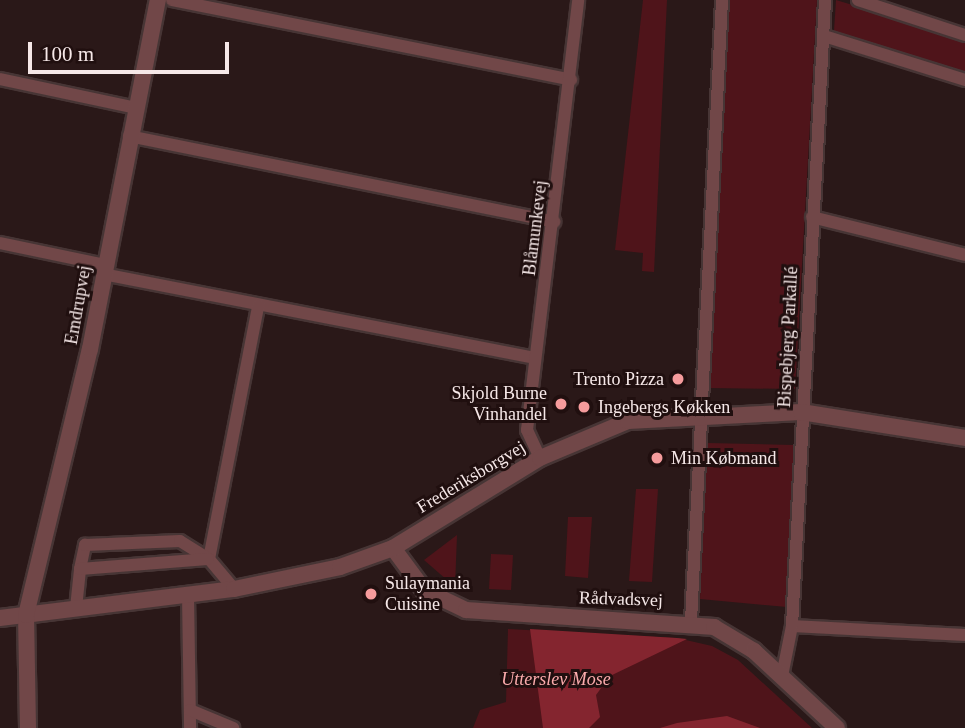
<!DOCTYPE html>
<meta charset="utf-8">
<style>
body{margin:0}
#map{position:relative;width:965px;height:728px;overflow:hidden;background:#2a1818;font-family:Georgia,serif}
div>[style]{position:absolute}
.green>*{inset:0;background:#4f141a}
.forest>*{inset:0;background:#84252f}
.roads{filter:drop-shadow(2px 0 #473535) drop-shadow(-2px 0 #473535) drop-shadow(0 2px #473535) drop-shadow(0 -2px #473535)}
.minor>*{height:12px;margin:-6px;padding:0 6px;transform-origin:6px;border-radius:6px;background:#714748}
.tertiary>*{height:16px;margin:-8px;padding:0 8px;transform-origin:8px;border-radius:8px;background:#714748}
.dots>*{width:19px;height:19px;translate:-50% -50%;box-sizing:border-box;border:4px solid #200f0f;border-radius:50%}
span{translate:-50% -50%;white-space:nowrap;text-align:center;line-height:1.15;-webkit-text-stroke:6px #200f0f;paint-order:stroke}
.street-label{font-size:18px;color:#f6e8e8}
.poi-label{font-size:18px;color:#f6e8e8}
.right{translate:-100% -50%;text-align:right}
.left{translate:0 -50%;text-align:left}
.park-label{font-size:18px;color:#fbabac;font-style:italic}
.scale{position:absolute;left:28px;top:42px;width:201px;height:32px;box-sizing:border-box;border:4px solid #f6e8e8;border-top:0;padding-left:9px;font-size:21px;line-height:24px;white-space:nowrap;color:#f6e8e8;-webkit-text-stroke:5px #200f0f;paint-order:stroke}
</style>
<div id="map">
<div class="green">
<i style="clip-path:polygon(643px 0,667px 0,654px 272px,642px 271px,643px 253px,615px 250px)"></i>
<i style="clip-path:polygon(728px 0,817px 0,795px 389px,709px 388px)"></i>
<i style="clip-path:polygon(836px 0,965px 39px,965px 75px,834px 31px)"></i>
<i style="clip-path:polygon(707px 443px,794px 445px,787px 607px,700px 599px)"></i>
<i style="clip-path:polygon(636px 489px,658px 489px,652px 582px,629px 581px)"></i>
<i style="clip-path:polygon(568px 517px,592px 517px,588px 578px,565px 576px)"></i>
<i style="clip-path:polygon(457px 535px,455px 587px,424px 560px)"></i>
<i style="clip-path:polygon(491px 554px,513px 555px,511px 590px,489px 589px)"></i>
<i style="clip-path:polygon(508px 629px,677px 638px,712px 646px,738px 660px,812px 728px,473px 728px,480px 710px,506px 702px)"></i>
</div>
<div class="forest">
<i style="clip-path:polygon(530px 629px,677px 638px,687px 639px,610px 676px,596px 695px,600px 717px,589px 728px,543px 728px)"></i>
<i style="clip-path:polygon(727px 716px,760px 728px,660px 728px,677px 723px)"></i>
</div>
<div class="roads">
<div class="minor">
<i style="left:172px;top:0;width:407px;rotate:11.3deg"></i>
<i style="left:858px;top:0;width:113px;rotate:18.1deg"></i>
<i style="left:824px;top:36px;width:148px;rotate:17.3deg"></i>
<i style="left:0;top:79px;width:140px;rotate:12deg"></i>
<i style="left:129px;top:136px;width:434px;rotate:11.4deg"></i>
<i style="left:812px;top:217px;width:158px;rotate:13.9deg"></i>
<i style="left:0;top:243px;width:107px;rotate:11.8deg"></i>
<i style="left:103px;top:274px;width:440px;rotate:11deg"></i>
<i style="left:540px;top:458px;width:31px;rotate:-115deg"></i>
<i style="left:527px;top:430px;width:433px;rotate:-83.2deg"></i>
<i style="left:209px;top:559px;width:258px;rotate:-79deg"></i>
<i style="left:80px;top:569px;width:25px;rotate:-78deg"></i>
<i style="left:85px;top:545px;width:95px;rotate:-2.4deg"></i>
<i style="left:180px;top:541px;width:34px;rotate:32deg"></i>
<i style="left:209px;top:559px;width:39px;rotate:50deg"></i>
<i style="left:188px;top:595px;width:133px;rotate:89.1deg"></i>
<i style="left:76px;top:608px;width:39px;rotate:-84deg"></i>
<i style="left:80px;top:569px;width:128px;rotate:-4.5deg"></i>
<i style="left:691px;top:621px;width:622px;rotate:-87.14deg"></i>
<i style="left:792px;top:626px;width:173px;rotate:3deg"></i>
<i style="left:782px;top:676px;width:51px;rotate:-78.7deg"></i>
<i style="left:792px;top:626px;width:627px;rotate:-86.98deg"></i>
<i style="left:190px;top:710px;width:47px;rotate:22.7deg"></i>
</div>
<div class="tertiary">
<i style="left:393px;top:548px;width:52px;rotate:53.6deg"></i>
<i style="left:424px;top:590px;width:47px;rotate:25.5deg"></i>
<i style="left:466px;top:610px;width:249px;rotate:3.9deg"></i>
<i style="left:714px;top:627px;width:47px;rotate:31deg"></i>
<i style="left:754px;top:651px;width:113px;rotate:42.9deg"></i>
<i style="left:0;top:618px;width:236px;rotate:-7.1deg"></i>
<i style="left:234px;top:589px;width:108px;rotate:-11.7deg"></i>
<i style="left:340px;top:567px;width:56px;rotate:-19.7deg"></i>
<i style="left:393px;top:548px;width:172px;rotate:-31.5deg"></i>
<i style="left:540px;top:458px;width:95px;rotate:-22.8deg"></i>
<i style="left:628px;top:421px;width:173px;rotate:-3deg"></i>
<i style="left:801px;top:412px;width:166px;rotate:9deg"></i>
<i style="left:28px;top:728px;width:113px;rotate:-91deg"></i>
<i style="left:26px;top:615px;width:274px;rotate:-76.5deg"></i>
<i style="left:90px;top:349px;width:356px;rotate:-79deg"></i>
</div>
</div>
<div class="dots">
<i style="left:678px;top:379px;background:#f59b9c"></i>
<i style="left:561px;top:404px;background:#f59b9c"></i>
<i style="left:584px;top:407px;background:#f59b9c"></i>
<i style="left:657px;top:458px;background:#f59b9c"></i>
<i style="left:371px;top:594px;background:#f59b9c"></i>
</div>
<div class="street-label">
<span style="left:535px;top:228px;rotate:-83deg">Blåmunkevej</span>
<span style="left:78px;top:305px;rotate:-80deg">Emdrupvej</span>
<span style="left:788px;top:337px;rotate:-87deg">Bispebjerg Parkallé</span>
<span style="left:471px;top:477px;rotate:-31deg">Frederiksborgvej</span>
<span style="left:621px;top:599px;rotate:2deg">Rådvadsvej</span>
</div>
<div class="poi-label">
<span class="right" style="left:664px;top:379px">Trento Pizza</span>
<span class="right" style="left:547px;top:404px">Skjold Burne<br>Vinhandel</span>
<span class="left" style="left:598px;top:407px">Ingebergs Køkken</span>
<span class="left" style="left:671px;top:458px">Min Købmand</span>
<span class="left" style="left:385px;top:594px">Sulaymania<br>Cuisine</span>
</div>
<div class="park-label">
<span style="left:556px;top:679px">Utterslev Mose</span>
</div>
<div class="scale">100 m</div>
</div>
